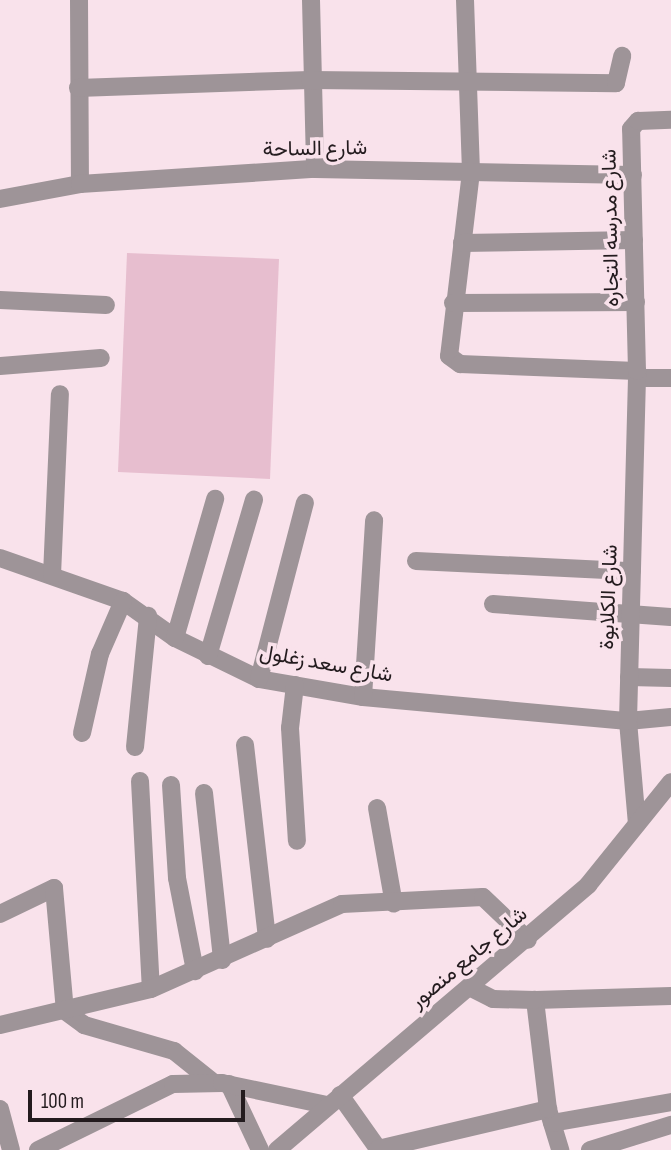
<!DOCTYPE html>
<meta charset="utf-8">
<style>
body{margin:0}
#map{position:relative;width:671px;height:1150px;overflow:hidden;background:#f9e2eb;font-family:"Sofia Sans Condensed",Vazirmatn,sans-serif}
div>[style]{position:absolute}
.green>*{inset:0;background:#e7becf}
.minor>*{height:18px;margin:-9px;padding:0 9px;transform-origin:9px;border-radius:9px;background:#9e9498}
span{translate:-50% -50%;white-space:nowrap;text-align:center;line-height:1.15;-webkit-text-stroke:7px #f9e2eb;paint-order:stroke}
.street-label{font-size:21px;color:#231b1e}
.scale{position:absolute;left:28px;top:1090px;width:217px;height:32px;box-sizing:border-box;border:4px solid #231b1e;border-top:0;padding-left:9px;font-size:21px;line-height:24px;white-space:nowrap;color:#231b1e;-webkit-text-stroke:5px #f9e2eb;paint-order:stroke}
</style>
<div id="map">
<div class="green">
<i style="clip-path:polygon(127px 253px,279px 259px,270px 479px,118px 472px)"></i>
</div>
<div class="minor">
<i style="left:79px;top:0;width:184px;rotate:89.7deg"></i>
<i style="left:311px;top:0;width:169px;rotate:88.6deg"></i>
<i style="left:465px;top:0;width:172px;rotate:88deg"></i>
<i style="left:471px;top:172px;width:185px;rotate:96.8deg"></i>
<i style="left:449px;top:356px;width:14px;rotate:36deg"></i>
<i style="left:460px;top:364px;width:177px;rotate:2.3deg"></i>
<i style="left:78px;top:88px;width:232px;rotate:-2deg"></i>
<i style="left:310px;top:80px;width:306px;rotate:0.6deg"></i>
<i style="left:616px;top:83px;width:28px;rotate:-77deg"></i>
<i style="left:0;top:199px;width:81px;rotate:-10.6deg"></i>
<i style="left:80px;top:184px;width:235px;rotate:-3.7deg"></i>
<i style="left:315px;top:169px;width:318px;rotate:1.1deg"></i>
<i style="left:462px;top:243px;width:172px;rotate:-1deg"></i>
<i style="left:0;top:300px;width:106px;rotate:2.7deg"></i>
<i style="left:453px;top:303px;width:183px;rotate:-0.3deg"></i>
<i style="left:0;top:366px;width:101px;rotate:-4.5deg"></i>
<i style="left:637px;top:378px;width:34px"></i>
<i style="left:0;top:558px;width:130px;rotate:19.3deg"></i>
<i style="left:123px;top:601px;width:64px;rotate:35.4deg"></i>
<i style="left:175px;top:638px;width:93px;rotate:26deg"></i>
<i style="left:259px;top:679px;width:106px;rotate:9.8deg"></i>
<i style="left:363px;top:697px;width:266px;rotate:5.2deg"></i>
<i style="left:628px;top:721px;width:43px;rotate:-5.3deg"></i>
<i style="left:416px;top:561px;width:216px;rotate:2.7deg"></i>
<i style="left:52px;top:575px;width:181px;rotate:-87.5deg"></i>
<i style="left:493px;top:604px;width:178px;rotate:4.2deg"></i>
<i style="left:175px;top:638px;width:145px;rotate:-73.9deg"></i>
<i style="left:208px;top:656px;width:163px;rotate:-73.6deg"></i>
<i style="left:629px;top:677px;width:42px;rotate:1.4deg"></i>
<i style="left:259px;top:679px;width:182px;rotate:-75.4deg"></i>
<i style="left:295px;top:685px;width:43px;rotate:96.6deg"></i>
<i style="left:290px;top:728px;width:113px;rotate:86.5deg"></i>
<i style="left:363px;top:697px;width:177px;rotate:-86.4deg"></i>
<i style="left:82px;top:733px;width:81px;rotate:-77.2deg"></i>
<i style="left:100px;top:654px;width:58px;rotate:-66.5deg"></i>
<i style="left:245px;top:745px;width:195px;rotate:83.5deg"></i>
<i style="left:135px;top:747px;width:132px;rotate:-84.3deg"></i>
<i style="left:140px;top:781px;width:208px;rotate:87deg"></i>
<i style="left:171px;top:785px;width:93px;rotate:86.3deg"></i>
<i style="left:177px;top:878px;width:95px;rotate:79deg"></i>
<i style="left:204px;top:793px;width:168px;rotate:83.8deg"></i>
<i style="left:377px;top:808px;width:97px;rotate:80deg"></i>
<i style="left:637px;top:824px;width:103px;rotate:-95deg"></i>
<i style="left:628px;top:721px;width:350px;rotate:-88.5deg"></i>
<i style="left:637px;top:371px;width:242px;rotate:-91.4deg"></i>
<i style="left:631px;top:129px;width:11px;rotate:-49deg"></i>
<i style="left:638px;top:121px;width:33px;rotate:-2deg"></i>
<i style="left:0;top:914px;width:60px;rotate:-25.7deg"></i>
<i style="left:54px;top:888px;width:123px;rotate:84.9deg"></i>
<i style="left:65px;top:1011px;width:24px;rotate:36deg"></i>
<i style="left:84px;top:1025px;width:94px;rotate:16.1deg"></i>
<i style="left:174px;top:1051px;width:51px;rotate:38.7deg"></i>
<i style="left:535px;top:1000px;width:136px;rotate:-1.7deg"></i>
<i style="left:0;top:1025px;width:155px;rotate:-13.4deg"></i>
<i style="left:151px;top:989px;width:209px;rotate:-24deg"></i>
<i style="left:342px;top:904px;width:141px;rotate:-2.8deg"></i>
<i style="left:483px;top:897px;width:62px;rotate:43.7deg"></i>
<i style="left:229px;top:1084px;width:73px;rotate:64.8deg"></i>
<i style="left:340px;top:1095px;width:67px;rotate:54.7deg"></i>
<i style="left:0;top:1109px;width:42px;rotate:75deg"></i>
<i style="left:549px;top:1113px;width:39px;rotate:73deg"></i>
<i style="left:552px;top:1123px;width:121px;rotate:-10deg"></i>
<i style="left:378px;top:1149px;width:175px;rotate:-13.2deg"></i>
<i style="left:548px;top:1109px;width:110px;rotate:-96.8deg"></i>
<i style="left:535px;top:1000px;width:42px;rotate:-178.6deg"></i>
<i style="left:493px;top:999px;width:25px;rotate:-153deg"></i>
<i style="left:38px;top:1150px;width:150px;rotate:-26.1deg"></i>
<i style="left:173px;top:1084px;width:49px;rotate:-1.2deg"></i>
<i style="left:222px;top:1083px;width:106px;rotate:11.9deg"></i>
<i style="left:277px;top:1150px;width:409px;rotate:-40.4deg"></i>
<i style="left:588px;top:885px;width:132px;rotate:-51.1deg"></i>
<i style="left:590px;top:1150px;width:85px;rotate:-17.2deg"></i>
</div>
<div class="street-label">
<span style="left:315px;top:149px;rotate:-1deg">شارع الساحة</span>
<span style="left:611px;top:228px;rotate:-91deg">شارع مدرسه التجاره</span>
<span style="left:609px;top:597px;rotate:-88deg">شارع الكلابوة</span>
<span style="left:326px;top:664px;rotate:10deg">شارع سعد زغلول</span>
<span style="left:469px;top:958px;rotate:-40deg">شارع جامع منصور</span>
</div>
<div class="scale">100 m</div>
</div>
